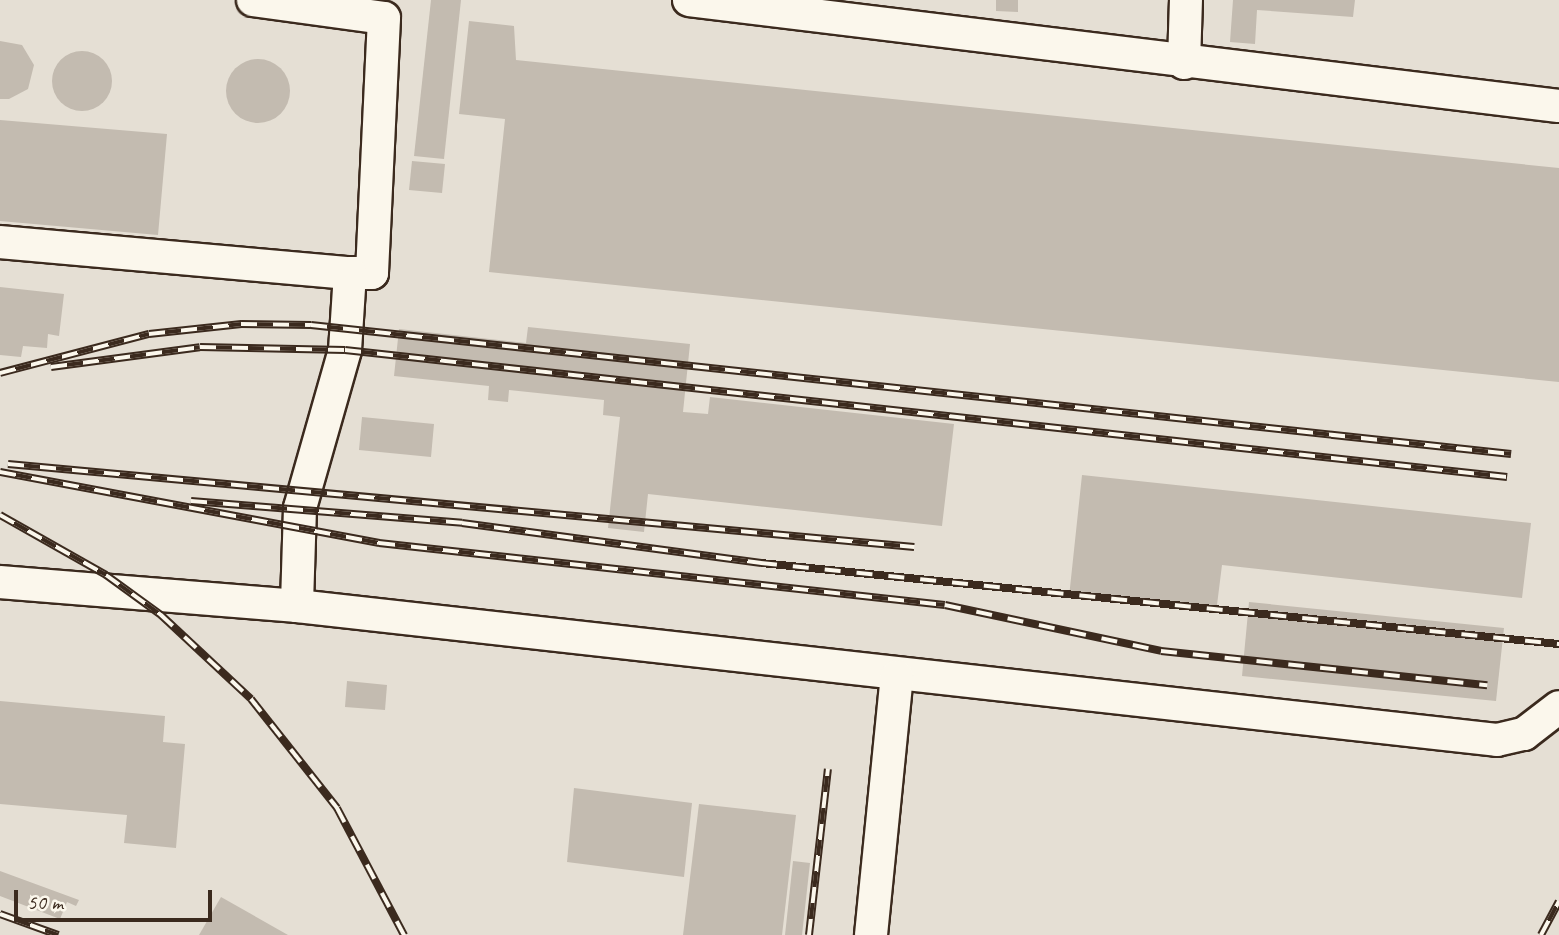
<!DOCTYPE html>
<style>
body{margin:0}
#map{position:relative;width:1559px;height:935px;overflow:hidden;background:#f3efe4;font-family:Caveat,sans-serif}
div>[style]{position:absolute}
.built>*{inset:0;background:#e5dfd4}
.building>*{inset:0;background:#c3bbb0}
.round{border-radius:50%}
.roads{filter:drop-shadow(2px 0 #3b2a1e) drop-shadow(-2px 0 #3b2a1e) drop-shadow(0 2px #3b2a1e) drop-shadow(0 -2px #3b2a1e)}
.minor>*{height:32px;margin:-16px;padding:0 16px;transform-origin:16px;border-radius:16px;background:#fbf7ec}
.rail>*{height:8px;margin-top:-4px;transform-origin:0;background:repeating-linear-gradient(90deg,#fbf7ec 0 16px,#3b2a1e 0 32px);box-sizing:border-box;border-block:2px solid #3b2a1e}
span{translate:-50% -50%;white-space:nowrap;text-align:center;line-height:1.15;-webkit-text-stroke:6px #fbf7ec;paint-order:stroke}
.scale{position:absolute;left:14px;top:890px;width:198px;height:32px;box-sizing:border-box;border:4px solid #3b2a1e;border-top:0;padding-left:9px;font-size:21px;line-height:24px;white-space:nowrap;color:#3b2a1e;-webkit-text-stroke:5px #fbf7ec;paint-order:stroke}
</style>
<div id="map">
<div class="built">
<i style="clip-path:polygon(0 0,1559px 0,1559px 935px,0 935px)"></i>
</div>
<div class="building">
<i style="clip-path:polygon(431px 0,461px 0,444px 159px,414px 156px)"></i>
<i style="clip-path:polygon(996px 0,1018px 0,1018px 12px,996px 11px)"></i>
<i style="clip-path:polygon(1233px 0,1355px 0,1353px 17px,1257px 10px,1255px 44px,1230px 42px)"></i>
<i style="clip-path:polygon(469px 21px,514px 26px,516px 60px,1559px 168px,1559px 382px,489px 272px,505px 119px,459px 114px)"></i>
<i style="clip-path:polygon(0 41px,22px 45px,34px 65px,28px 89px,9px 99px,0 99px)"></i>
<i class="round" style="left:52px;top:51px;width:60px;height:60px"></i>
<i class="round" style="left:226px;top:59px;width:64px;height:64px"></i>
<i style="clip-path:polygon(0 120px,167px 134px,158px 235px,0 221px)"></i>
<i style="clip-path:polygon(412px 161px,445px 164px,442px 193px,409px 190px)"></i>
<i style="clip-path:polygon(0 287px,64px 294px,59px 336px,48px 334px,47px 348px,23px 346px,21px 357px,0 355px)"></i>
<i style="clip-path:polygon(528px 327px,690px 344px,683px 412px,708px 414px,710px 397px,954px 424px,942px 526px,648px 494px,644px 532px,608px 528px,620px 417px,603px 415px,604px 400px,509px 390px,508px 402px,488px 400px,489px 386px,394px 376px,399px 329px,526px 343px)"></i>
<i style="clip-path:polygon(362px 417px,434px 424px,431px 457px,359px 450px)"></i>
<i style="clip-path:polygon(1082px 475px,1531px 523px,1522px 598px,1222px 565px,1216px 613px,1069px 597px)"></i>
<i style="clip-path:polygon(1249px 602px,1504px 628px,1496px 701px,1242px 676px)"></i>
<i style="clip-path:polygon(347px 681px,387px 685px,385px 710px,345px 707px)"></i>
<i style="clip-path:polygon(0 701px,165px 716px,163px 742px,185px 744px,176px 848px,124px 843px,127px 815px,0 804px)"></i>
<i style="clip-path:polygon(574px 788px,692px 803px,684px 877px,567px 862px)"></i>
<i style="clip-path:polygon(699px 804px,796px 815px,782px 935px,683px 935px)"></i>
<i style="clip-path:polygon(793px 861px,810px 863px,802px 935px,785px 935px)"></i>
<i style="clip-path:polygon(0 871px,79px 900px,76px 906px,67px 902px,60px 919px,0 896px)"></i>
<i style="clip-path:polygon(221px 897px,288px 935px,199px 935px)"></i>
</div>
<div class="roads">
<div class="minor">
<i style="left:253px;top:0;width:132px;rotate:7.8deg"></i>
<i style="left:384px;top:18px;width:255px;rotate:92.7deg"></i>
<i style="left:372px;top:273px;width:22px;rotate:180deg"></i>
<i style="left:689px;top:0;width:876px;rotate:6.95deg"></i>
<i style="left:1184px;top:63px;width:63px;rotate:-88.2deg"></i>
<i style="left:0;top:242px;width:351px;rotate:5.1deg"></i>
<i style="left:350px;top:273px;width:77px;rotate:93.7deg"></i>
<i style="left:345px;top:350px;width:164px;rotate:105.9deg"></i>
<i style="left:300px;top:508px;width:98px;rotate:91.8deg"></i>
<i style="left:0;top:582px;width:298px;rotate:4.6deg"></i>
<i style="left:297px;top:606px;width:1207px;rotate:6.37deg"></i>
<i style="left:1497px;top:740px;width:28px;rotate:-13deg"></i>
<i style="left:1524px;top:734px;width:44px;rotate:-37.6deg"></i>
<i style="left:871px;top:935px;width:260px;rotate:-84.3deg"></i>
</div>
</div>
<div class="rail">
<i style="left:51px;top:367px;width:150px;rotate:-7.6deg"></i>
<i style="left:200px;top:347px;width:145px;rotate:1.2deg"></i>
<i style="left:345px;top:350px;width:1169px;rotate:6.24deg"></i>
<i style="left:0;top:373px;width:154px;rotate:-14.7deg"></i>
<i style="left:149px;top:334px;width:93px;rotate:-6.2deg"></i>
<i style="left:241px;top:324px;width:70px;rotate:0.8deg"></i>
<i style="left:311px;top:325px;width:1207px;rotate:6.14deg"></i>
<i style="left:8px;top:464px;width:910px;rotate:5.23deg"></i>
<i style="left:0;top:472px;width:386px;rotate:10.6deg"></i>
<i style="left:379px;top:543px;width:569px;rotate:6.25deg"></i>
<i style="left:945px;top:605px;width:221px;rotate:12deg"></i>
<i style="left:1161px;top:651px;width:328px;rotate:6deg"></i>
<i style="left:191px;top:501px;width:272px;rotate:4.6deg"></i>
<i style="left:462px;top:523px;width:302px;rotate:7.6deg"></i>
<i style="left:761px;top:563px;width:802px;rotate:5.8deg"></i>
<i style="left:0;top:515px;width:122px;rotate:29.5deg"></i>
<i style="left:106px;top:575px;width:68px;rotate:36deg"></i>
<i style="left:161px;top:615px;width:123px;rotate:43deg"></i>
<i style="left:251px;top:699px;width:139px;rotate:51.7deg"></i>
<i style="left:337px;top:808px;width:144px;rotate:62.2deg"></i>
<i style="left:0;top:914px;width:62px;rotate:19.9deg"></i>
<i style="left:809px;top:935px;width:167px;rotate:-83.5deg"></i>
<i style="left:1541px;top:935px;width:38px;rotate:-62deg"></i>
</div>
<div class="scale">50 m</div>
</div>
